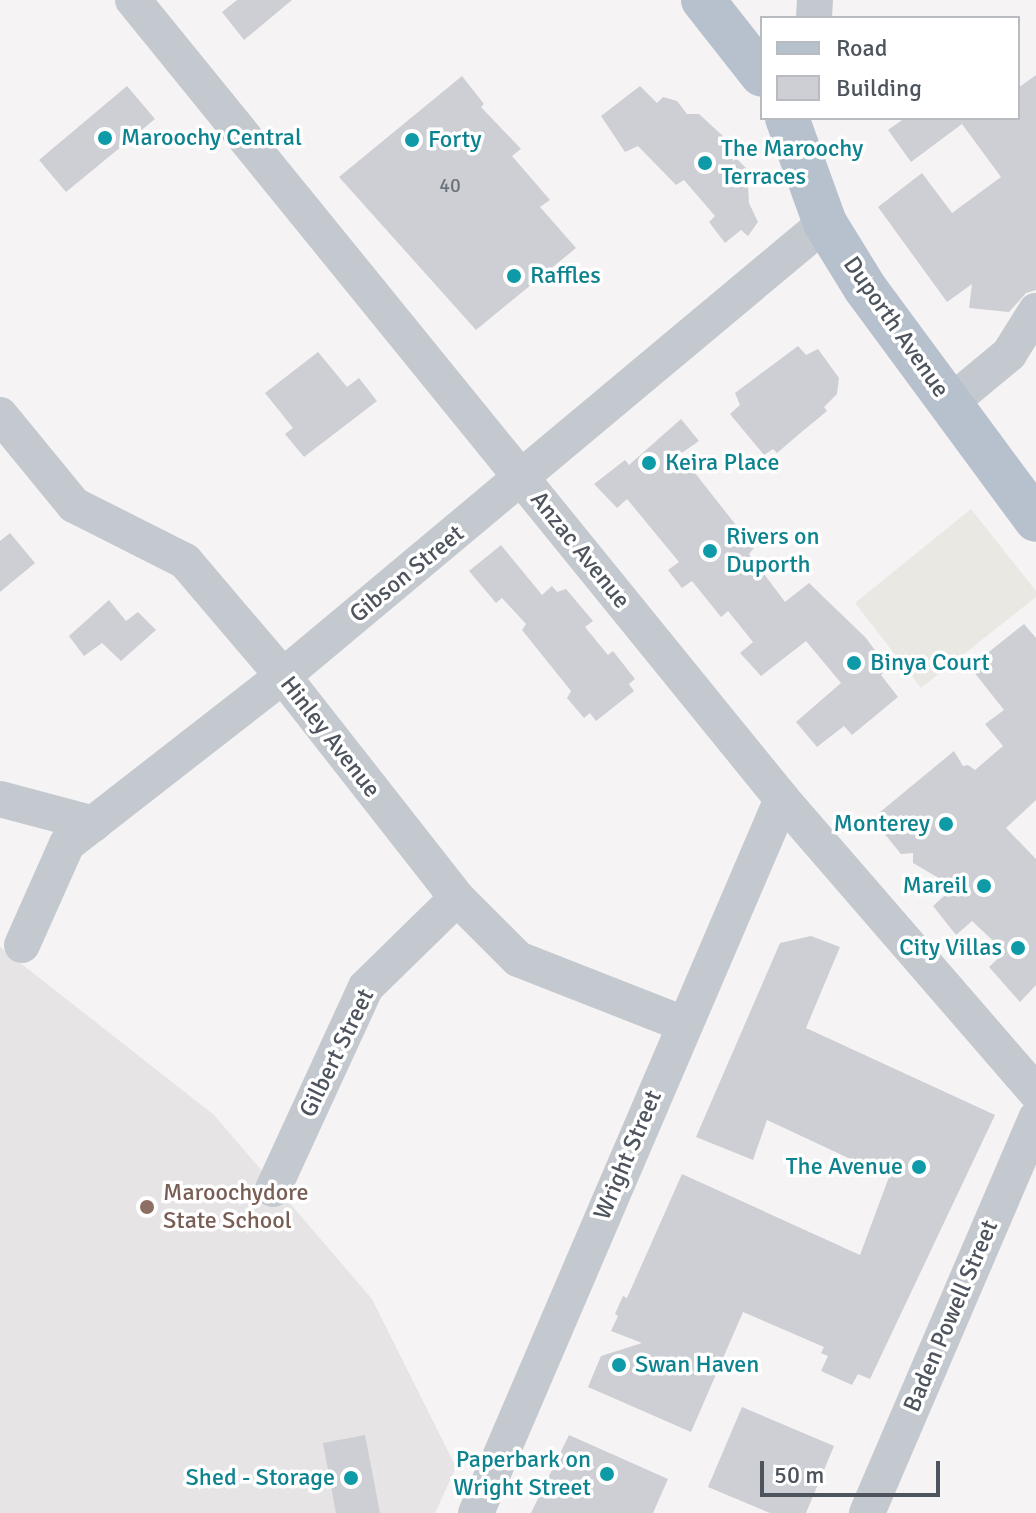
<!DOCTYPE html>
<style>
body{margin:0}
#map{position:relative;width:1036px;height:1513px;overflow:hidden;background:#f5f3f3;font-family:Signika,sans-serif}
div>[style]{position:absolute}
.commercial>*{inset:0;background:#eae8e2}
.education>*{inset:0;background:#e6e4e4}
.building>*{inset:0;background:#cecfd4}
.minor>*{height:36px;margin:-18px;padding:0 18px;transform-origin:18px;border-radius:18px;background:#c3c9cf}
.major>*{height:44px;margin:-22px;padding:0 22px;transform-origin:22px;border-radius:22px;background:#b7c0cd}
.dots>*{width:22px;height:22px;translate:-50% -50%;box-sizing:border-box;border:4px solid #fff;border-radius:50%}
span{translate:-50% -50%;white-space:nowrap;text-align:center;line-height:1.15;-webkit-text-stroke:7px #fff;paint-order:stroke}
.number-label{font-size:20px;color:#6d737c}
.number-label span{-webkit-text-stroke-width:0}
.culture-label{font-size:24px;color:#0d838f}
.left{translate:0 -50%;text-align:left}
.right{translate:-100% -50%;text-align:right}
.street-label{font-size:24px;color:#4d545e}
.education-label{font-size:24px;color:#785e54}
.legend{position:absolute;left:760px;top:16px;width:260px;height:104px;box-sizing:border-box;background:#fff;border:2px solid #b8bbbf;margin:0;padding:10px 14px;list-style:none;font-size:24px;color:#4d545e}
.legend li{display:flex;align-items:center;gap:16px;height:40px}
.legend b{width:40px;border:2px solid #b8bbbf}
.scale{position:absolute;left:760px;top:1461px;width:180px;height:36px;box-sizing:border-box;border:4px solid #4d545e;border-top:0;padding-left:10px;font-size:24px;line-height:28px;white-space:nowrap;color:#4d545e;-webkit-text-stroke:6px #fff;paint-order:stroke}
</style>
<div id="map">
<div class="commercial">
<i style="clip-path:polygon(971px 509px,1036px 591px,1036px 597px,921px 688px,855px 603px)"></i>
</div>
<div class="education">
<i style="clip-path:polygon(0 947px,214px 1115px,372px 1299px,456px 1467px,435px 1513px,0 1513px)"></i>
</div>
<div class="building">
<i style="clip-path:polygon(237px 0,292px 0,244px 40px,222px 12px)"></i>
<i style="clip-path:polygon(1036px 75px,1036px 290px,1026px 293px,1009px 312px,969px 308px,972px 284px,947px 302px,878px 207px,922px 173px,952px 213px,1001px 177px,962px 124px,911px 162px,888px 130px,905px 118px,1018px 118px,1018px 88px)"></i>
<i style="clip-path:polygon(462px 76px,484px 104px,481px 107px,521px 149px,512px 156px,550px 200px,540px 207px,576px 248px,476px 330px,339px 177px)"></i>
<i style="clip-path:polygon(127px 86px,155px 119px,66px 192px,39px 160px)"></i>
<i style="clip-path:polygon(640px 86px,657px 103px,663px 97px,677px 101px,687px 114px,699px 114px,736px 148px,733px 155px,747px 169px,749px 203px,758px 222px,748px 236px,741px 230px,725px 243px,709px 222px,715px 216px,684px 180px,676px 185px,638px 146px,625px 152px,601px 116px)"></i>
<i style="clip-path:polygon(798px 346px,806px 355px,818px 349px,839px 378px,837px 394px,824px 407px,827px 411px,798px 435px,777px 453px,773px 449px,764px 455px,730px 414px,740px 405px,735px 393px)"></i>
<i style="clip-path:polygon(318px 352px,347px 387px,359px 378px,377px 401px,304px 457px,285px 434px,293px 428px,265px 393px)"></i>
<i style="clip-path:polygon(681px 419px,699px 441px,680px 454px,754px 548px,749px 554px,785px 602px,809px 583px,866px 638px,888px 668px,881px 675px,898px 697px,852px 735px,844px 726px,817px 747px,796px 722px,841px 683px,806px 641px,761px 676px,740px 653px,753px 642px,728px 611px,721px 617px,692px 581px,682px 588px,668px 570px,679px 562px,627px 499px,617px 508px,594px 484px,625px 460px,629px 465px)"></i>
<i style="clip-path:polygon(10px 533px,35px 563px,0 592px,0 541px)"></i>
<i style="clip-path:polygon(501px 545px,542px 595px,552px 586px,557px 592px,566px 589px,593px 621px,585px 627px,608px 655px,613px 651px,635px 679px,629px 684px,634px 691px,596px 721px,590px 713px,584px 718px,567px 698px,571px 691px,522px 630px,526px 624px,502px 598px,496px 603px,469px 571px)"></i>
<i style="clip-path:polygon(109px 600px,126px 621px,138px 612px,156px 630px,121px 661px,102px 643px,84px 656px,69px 636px)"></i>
<i style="clip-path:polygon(1024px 624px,1036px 638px,1036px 800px,1006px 828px,1036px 859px,1036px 985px,1020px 1002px,989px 967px,1005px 952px,972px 921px,956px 935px,933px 906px,954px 887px,913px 863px,913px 853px,901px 854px,883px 832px,879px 813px,954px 751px,963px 766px,968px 765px,975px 770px,1003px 746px,985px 724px,1004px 710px,970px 667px)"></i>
<i style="clip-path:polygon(811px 936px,840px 947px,806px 1028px,995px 1115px,870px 1379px,858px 1374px,852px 1385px,821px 1371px,828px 1356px,821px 1353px,824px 1347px,743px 1312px,691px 1432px,588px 1387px,601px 1356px,642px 1343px,611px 1331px,618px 1316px,615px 1314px,623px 1296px,627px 1298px,682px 1174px,860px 1255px,889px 1177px,767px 1120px,753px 1160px,696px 1137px,780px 943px)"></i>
<i style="clip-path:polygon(742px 1407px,834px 1446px,806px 1513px,770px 1513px,708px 1487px)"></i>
<i style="clip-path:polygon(365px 1435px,380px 1513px,336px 1513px,323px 1443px)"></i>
<i style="clip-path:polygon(569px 1435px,668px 1479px,653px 1513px,531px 1513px)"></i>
</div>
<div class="minor">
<i style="left:133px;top:0;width:1029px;rotate:50.91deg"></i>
<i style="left:782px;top:799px;width:388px;rotate:49.1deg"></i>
<i style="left:814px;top:18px;width:18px;rotate:-87deg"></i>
<i style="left:950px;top:403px;width:77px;rotate:-39.7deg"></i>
<i style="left:1009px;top:354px;width:51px;rotate:-57.9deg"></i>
<i style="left:0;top:415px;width:117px;rotate:50.6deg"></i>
<i style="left:74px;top:505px;width:124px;rotate:26.8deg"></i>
<i style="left:185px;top:561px;width:151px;rotate:49.6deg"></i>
<i style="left:283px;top:676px;width:282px;rotate:51.9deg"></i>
<i style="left:457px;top:898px;width:86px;rotate:45deg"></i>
<i style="left:518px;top:959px;width:178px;rotate:21.4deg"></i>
<i style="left:0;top:799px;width:97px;rotate:14.9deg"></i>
<i style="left:22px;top:945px;width:111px;rotate:-66deg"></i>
<i style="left:67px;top:844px;width:274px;rotate:-37.9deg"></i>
<i style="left:283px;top:676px;width:706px;rotate:-39.89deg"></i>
<i style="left:273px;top:1189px;width:222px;rotate:-65.3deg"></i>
<i style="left:366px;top:987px;width:127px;rotate:-44.4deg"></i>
<i style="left:476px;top:1513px;width:777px;rotate:-66.8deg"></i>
<i style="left:867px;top:1513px;width:430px;rotate:-66.8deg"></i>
</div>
<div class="major">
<i style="left:703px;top:0;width:95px;rotate:51.8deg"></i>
<i style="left:787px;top:118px;width:112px;rotate:70.1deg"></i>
<i style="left:825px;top:223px;width:76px;rotate:58.4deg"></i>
<i style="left:865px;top:288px;width:288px;rotate:53.6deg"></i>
</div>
<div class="dots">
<i style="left:105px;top:138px;background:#0f9aa8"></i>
<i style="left:412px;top:140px;background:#0f9aa8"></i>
<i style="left:705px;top:163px;background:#0f9aa8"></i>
<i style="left:514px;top:276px;background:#0f9aa8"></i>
<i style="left:649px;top:463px;background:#0f9aa8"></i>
<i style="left:710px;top:551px;background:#0f9aa8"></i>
<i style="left:854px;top:663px;background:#0f9aa8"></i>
<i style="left:946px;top:824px;background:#0f9aa8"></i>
<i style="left:984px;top:886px;background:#0f9aa8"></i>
<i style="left:1018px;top:948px;background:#0f9aa8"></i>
<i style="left:919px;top:1167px;background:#0f9aa8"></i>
<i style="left:147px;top:1207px;background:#8d6e63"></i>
<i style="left:619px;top:1365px;background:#0f9aa8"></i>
<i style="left:607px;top:1474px;background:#0f9aa8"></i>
<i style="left:351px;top:1478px;background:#0f9aa8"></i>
</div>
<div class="number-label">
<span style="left:450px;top:185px">40</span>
</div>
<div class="culture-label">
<span class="left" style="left:121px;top:138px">Maroochy Central</span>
<span class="left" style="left:428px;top:140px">Forty</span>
<span class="left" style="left:721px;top:163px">The Maroochy<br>Terraces</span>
<span class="left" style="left:530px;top:276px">Raffles</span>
<span class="left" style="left:665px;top:463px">Keira Place</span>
<span class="left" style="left:726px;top:551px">Rivers on<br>Duporth</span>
<span class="left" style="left:870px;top:663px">Binya Court</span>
<span class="right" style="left:930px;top:824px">Monterey</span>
<span class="right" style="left:968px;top:886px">Mareil</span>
<span class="right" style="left:1002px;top:948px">City Villas</span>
<span class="right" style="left:903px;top:1167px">The Avenue</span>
<span class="left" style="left:635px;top:1365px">Swan Haven</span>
<span class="right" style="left:591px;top:1474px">Paperbark on<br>Wright Street</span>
<span class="right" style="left:335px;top:1478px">Shed - Storage</span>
</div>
<div class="street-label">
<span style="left:896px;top:327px;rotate:55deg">Duporth Avenue</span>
<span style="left:580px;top:550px;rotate:51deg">Anzac Avenue</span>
<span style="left:407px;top:574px;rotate:-39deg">Gibson Street</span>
<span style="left:330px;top:737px;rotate:52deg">Hinley Avenue</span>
<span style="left:337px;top:1053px;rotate:-64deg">Gilbert Street</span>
<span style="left:628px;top:1155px;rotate:-67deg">Wright Street</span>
<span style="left:951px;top:1316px;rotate:-67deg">Baden Powell Street</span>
</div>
<div class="education-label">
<span class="left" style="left:163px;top:1207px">Maroochydore<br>State School</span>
</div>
<ul class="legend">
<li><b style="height:10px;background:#b7c0cd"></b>Road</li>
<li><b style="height:22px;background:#cecfd4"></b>Building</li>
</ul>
<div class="scale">50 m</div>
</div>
